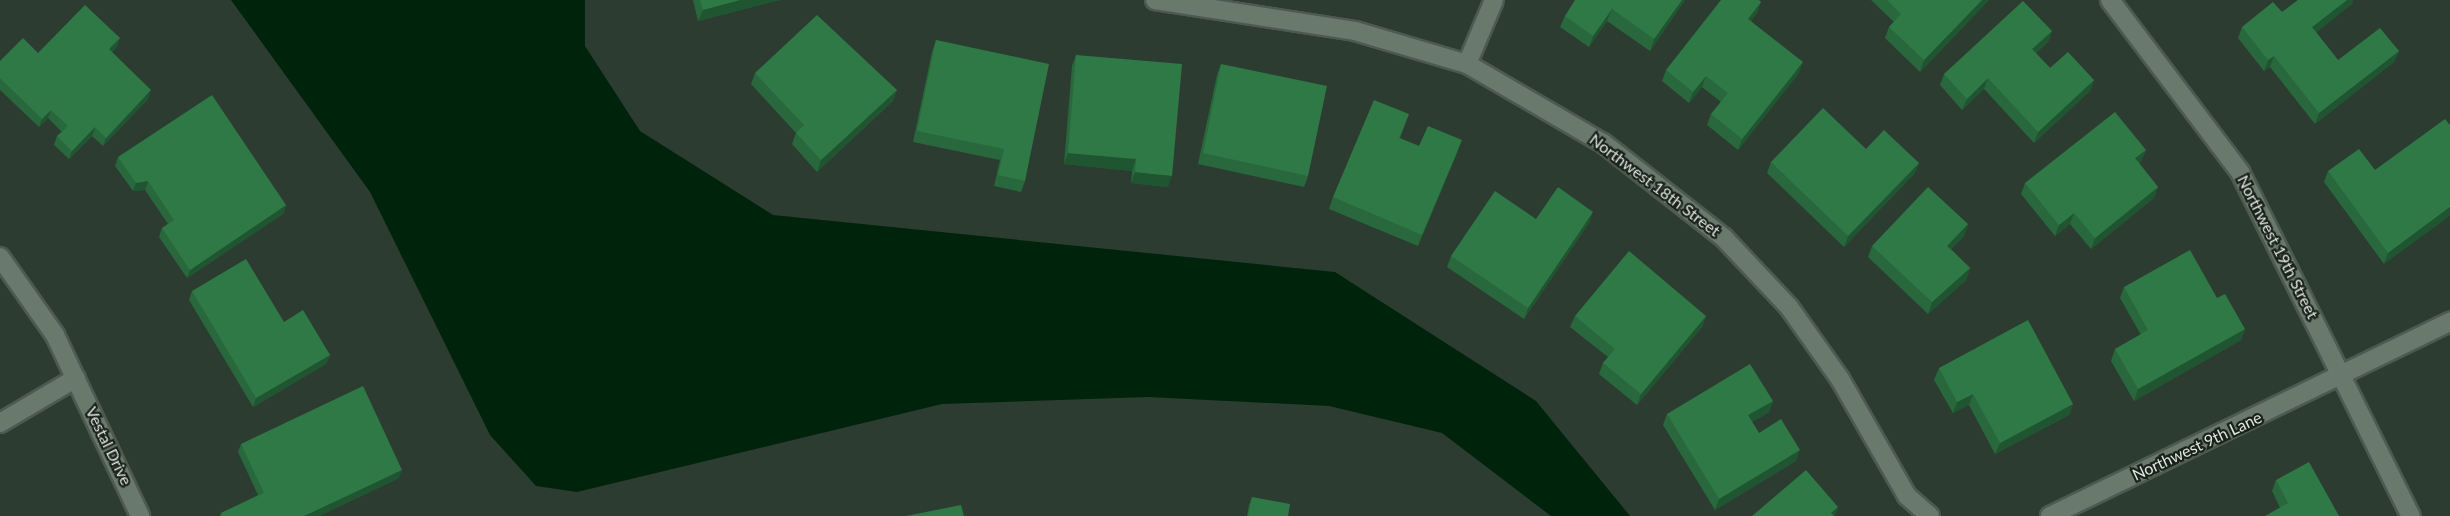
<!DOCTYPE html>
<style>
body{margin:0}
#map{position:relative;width:2450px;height:516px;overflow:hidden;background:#2d3c30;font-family:Lato,sans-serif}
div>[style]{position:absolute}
.water>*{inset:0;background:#00240b}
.roads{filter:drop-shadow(2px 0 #4e5a50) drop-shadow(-2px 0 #4e5a50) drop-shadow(0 2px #4e5a50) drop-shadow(0 -2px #4e5a50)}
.minor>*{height:18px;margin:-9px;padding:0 9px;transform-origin:9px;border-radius:9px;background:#697a6d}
.wall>*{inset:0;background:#28683c}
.shaded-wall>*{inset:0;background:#205531}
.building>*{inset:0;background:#2e7946}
span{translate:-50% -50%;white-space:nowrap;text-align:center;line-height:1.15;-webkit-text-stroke:4.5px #1a211b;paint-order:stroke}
.street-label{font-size:16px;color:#dfe9e1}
</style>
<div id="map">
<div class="water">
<i style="clip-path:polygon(231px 0,585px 0,585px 46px,640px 131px,773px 215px,1335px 272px,1536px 401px,1630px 516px,1551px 516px,1442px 433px,1329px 406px,1148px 397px,942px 404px,577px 492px,536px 486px,490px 435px,370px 192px)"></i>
</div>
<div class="roads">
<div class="minor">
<i style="left:1155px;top:0;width:202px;rotate:8.8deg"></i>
<i style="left:1355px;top:31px;width:117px;rotate:16.4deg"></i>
<i style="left:1467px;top:64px;width:157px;rotate:30.2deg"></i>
<i style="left:1603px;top:143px;width:154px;rotate:38.1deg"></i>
<i style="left:1724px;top:238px;width:95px;rotate:46.7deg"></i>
<i style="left:1789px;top:307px;width:88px;rotate:54.7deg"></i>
<i style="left:1840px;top:379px;width:135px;rotate:60.2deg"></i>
<i style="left:1907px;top:496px;width:30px;rotate:41deg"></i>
<i style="left:2110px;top:0;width:216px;rotate:52.9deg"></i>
<i style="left:2240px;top:172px;width:384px;rotate:63.6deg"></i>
<i style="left:1467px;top:64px;width:69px;rotate:-67.1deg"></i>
<i style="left:0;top:257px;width:95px;rotate:54.8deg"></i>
<i style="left:55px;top:335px;width:200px;rotate:64.8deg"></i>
<i style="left:0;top:423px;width:88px;rotate:-30.6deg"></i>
<i style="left:2050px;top:516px;width:445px;rotate:-25.9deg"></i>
</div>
</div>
<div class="wall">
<i style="clip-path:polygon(693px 0,780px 0,698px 21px)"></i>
<i style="clip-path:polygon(1685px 0,1650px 51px,1607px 21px,1589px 47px,1560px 27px,1565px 16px)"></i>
<i style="clip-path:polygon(1871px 0,1989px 0,1920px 72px,1885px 38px,1889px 27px,1894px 22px)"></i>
<i style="clip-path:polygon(2298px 0,2353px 0,2352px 4px,2316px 32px,2338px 60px,2399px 51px,2394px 62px,2315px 124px,2270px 67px,2264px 71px,2238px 38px,2242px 27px,2282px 12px)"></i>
<i style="clip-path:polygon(1761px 2px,1757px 13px,1751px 21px,1799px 73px,1738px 150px,1707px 125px,1711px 114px,1721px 102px,1702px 87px,1689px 103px,1662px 81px,1666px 70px)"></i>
<i style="clip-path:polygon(2052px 31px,2048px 42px,2036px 53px,2050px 68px,2094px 80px,2090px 91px,2034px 143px,1984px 89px,1962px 110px,1940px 85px,1944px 74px)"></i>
<i style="clip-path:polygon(936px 40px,1025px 181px,1021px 192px,994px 186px,1000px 160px,913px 142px,932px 52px)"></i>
<i style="clip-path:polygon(117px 47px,112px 52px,148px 99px,103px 146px,92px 136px,69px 159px,54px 145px,57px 136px,62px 132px,48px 118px,39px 127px,0 90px,0 61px,38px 53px)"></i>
<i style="clip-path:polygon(1076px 55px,1168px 187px,1131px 183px,1132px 171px,1064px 164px,1072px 66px)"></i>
<i style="clip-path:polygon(1221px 64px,1308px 176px,1304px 187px,1198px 164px,1217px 75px)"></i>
<i style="clip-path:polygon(755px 73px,897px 90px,893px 101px,817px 172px,792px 144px,796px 133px,751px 84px)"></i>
<i style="clip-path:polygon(1409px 114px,1400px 138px,1419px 146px,1458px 151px,1418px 246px,1329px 209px,1333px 197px)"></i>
<i style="clip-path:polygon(2450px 125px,2384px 264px,2324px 182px,2328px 171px,2375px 170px)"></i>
<i style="clip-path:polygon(1866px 149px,1919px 163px,1914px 174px,1844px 247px,1767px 173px,1771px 162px)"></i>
<i style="clip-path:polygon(2146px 150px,2141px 161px,2139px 163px,2158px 187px,2154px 198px,2091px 249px,2070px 224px,2055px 236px,2021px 194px,2025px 183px)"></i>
<i style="clip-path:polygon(118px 157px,286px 205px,283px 214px,187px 278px,159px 237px,162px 228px,168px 224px,145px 190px,133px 191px,115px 166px)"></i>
<i style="clip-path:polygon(1589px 223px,1524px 319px,1447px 267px,1451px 256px)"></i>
<i style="clip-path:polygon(1968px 224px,1964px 236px,1951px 249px,1970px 268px,1966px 280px,1928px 314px,1868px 257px,1872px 246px)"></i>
<i style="clip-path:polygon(2124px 287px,2217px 298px,2245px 329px,2241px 340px,2134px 401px,2111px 361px,2115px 349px,2141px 335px,2120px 298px)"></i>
<i style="clip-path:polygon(192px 291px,284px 322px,330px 355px,326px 364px,253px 407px,189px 300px)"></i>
<i style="clip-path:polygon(1575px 316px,1706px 316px,1702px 327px,1637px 405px,1599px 374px,1603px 363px,1608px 357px,1570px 327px)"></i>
<i style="clip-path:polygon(1939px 368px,2073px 404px,2069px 415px,1995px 454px,1969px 405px,1953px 413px,1934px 380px)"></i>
<i style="clip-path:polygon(1773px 401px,1769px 412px,1752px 422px,1759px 433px,1796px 461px,1715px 510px,1663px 425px,1667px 414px)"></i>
<i style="clip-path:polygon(241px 444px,399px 478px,319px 516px,220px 516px,221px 513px,258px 495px,238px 452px)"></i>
<i style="clip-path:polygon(2276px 480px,2339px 516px,2280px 508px,2272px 491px)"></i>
<i style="clip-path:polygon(1252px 497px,1288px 516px,1247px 516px,1249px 505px)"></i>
</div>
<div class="shaded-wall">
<i style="clip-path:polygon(740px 0,780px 0,698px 21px,703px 10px)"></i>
<i style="clip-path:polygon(1682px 0,1685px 0,1650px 51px,1654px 39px)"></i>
<i style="clip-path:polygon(1982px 0,1989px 0,1920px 72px,1924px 60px)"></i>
<i style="clip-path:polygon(2347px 0,2353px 0,2352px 4px,2308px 39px,2312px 27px)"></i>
<i style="clip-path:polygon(1761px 2px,1757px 13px,1744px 30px,1748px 19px)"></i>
<i style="clip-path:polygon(1612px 9px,1607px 21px,1589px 47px,1593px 36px)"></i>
<i style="clip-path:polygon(2052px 31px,2048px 42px,2028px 60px,2032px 49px)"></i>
<i style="clip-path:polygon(120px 38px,117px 47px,106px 58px,109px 49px)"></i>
<i style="clip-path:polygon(2399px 51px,2394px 62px,2315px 124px,2319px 113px)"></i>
<i style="clip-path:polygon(2274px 56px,2270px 67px,2264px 71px,2268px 60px)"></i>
<i style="clip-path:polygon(1803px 62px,1799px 73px,1738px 150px,1742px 139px)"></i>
<i style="clip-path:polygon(1706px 76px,1702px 87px,1689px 103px,1693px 92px)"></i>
<i style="clip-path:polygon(1988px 78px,1984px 89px,1962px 110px,1967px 99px)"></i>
<i style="clip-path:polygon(2094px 80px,2090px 91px,2034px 143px,2038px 132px)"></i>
<i style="clip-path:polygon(151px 90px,148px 99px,103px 146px,106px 138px)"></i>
<i style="clip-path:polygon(897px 90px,893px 101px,817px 172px,821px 160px)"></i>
<i style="clip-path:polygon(51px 110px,48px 118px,39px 127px,42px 119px)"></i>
<i style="clip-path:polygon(95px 127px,92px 136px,69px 159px,72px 151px)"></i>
<i style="clip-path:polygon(1462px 140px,1458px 151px,1418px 246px,1422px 235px)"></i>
<i style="clip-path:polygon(2146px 150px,2141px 161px,2131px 170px,2135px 158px)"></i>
<i style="clip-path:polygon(1068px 153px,1136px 159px,1132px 171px,1064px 164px)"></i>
<i style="clip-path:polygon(1919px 163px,1914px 174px,1844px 247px,1848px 236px)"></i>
<i style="clip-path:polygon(1135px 172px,1172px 176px,1168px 187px,1131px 183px)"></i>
<i style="clip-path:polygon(148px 181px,145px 190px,133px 191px,136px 183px)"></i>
<i style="clip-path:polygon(2158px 187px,2154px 198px,2091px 249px,2095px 238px)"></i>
<i style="clip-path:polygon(286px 205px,283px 214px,187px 278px,190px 270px)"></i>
<i style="clip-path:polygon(2450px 207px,2450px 216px,2384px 264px,2388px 253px)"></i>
<i style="clip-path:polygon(1593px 212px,1589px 223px,1524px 319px,1528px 308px)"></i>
<i style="clip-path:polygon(2074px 213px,2070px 224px,2055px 236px,2059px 225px)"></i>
<i style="clip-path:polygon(1968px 224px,1964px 236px,1943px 257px,1947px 246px)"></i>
<i style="clip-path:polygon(1970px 268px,1966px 280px,1928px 314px,1932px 302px)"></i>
<i style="clip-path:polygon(1706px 316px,1702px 327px,1637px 405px,1641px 394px)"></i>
<i style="clip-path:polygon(2245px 329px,2241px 340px,2134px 401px,2138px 389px)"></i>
<i style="clip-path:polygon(330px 355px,326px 364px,253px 407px,256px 398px)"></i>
<i style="clip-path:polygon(1973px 394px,1969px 405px,1953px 413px,1957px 402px)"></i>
<i style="clip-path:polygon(1773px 401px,1769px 412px,1744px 427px,1748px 415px)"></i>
<i style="clip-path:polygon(2073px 404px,2069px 415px,1995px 454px,2000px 443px)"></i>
<i style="clip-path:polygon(1800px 450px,1796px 461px,1715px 510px,1719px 499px)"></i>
<i style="clip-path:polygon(402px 470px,399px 478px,319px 516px,304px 516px)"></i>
<i style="clip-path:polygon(1838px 507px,1835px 516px,1830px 516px,1831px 513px)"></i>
</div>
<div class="building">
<i style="clip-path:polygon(700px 0,740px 0,703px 10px)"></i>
<i style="clip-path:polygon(1575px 0,1682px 0,1654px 39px,1612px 9px,1593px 36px,1565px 16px)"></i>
<i style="clip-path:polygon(1721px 0,1759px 0,1761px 2px,1748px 19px,1803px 62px,1742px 139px,1711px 114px,1728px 93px,1706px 76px,1693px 92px,1666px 70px)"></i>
<i style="clip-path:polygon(1887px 0,1982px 0,1924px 60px,1889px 27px,1901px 14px)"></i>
<i style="clip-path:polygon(2298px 0,2347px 0,2312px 27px,2338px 60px,2380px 28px,2399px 51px,2319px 113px,2274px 56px,2268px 60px,2242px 27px,2273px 2px,2282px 12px)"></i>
<i style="clip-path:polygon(2023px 1px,2052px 31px,2032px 49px,2050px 68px,2068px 52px,2094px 80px,2038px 132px,1988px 78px,1967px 99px,1944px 74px)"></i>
<i style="clip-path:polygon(85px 5px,120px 38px,109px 49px,151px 90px,106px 138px,95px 127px,72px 151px,57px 136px,68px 126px,51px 110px,42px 119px,0 78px,0 61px,23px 38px,38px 53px)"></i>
<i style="clip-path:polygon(817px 15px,897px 90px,821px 160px,796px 133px,804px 125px,755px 73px)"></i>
<i style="clip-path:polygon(936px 40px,1049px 64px,1025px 181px,998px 175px,1004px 149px,917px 131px)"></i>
<i style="clip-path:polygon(1076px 55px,1182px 64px,1172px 176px,1135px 172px,1136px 159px,1068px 153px)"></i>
<i style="clip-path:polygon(1221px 64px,1327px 86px,1308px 176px,1203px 153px)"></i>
<i style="clip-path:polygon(212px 95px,286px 205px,190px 270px,162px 228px,174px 220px,148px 181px,136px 183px,118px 157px)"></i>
<i style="clip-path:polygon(1374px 100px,1409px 114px,1399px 138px,1419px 146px,1428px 126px,1462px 140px,1422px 235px,1333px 197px)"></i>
<i style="clip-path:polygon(1823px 108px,1866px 149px,1884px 130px,1919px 163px,1848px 236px,1771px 162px)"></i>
<i style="clip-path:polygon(2115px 112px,2146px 150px,2135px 158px,2158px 187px,2095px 238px,2074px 213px,2059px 225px,2025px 183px)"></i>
<i style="clip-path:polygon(2445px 119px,2450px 125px,2450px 207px,2388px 253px,2328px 171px,2359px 149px,2375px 170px)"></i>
<i style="clip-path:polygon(1558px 187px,1593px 212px,1528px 308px,1451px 256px,1495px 191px,1536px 219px)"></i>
<i style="clip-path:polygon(1928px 187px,1968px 224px,1947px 246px,1970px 268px,1932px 302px,1872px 246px)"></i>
<i style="clip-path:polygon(2190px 250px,2217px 298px,2225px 294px,2245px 329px,2138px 389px,2115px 349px,2148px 330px,2124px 287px)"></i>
<i style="clip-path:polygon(1629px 251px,1706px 316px,1641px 394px,1603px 363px,1615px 349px,1575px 316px)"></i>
<i style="clip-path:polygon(246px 259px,284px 322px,303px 310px,330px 355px,256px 398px,192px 291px)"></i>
<i style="clip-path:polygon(2028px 320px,2073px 404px,2000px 443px,1973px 394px,1957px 402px,1939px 368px)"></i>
<i style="clip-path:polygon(1750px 364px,1773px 401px,1748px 415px,1759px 433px,1781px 419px,1800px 450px,1719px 499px,1667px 414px)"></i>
<i style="clip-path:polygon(363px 386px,402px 470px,304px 516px,222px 516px,221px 513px,264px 493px,241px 444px)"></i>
<i style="clip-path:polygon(2309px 462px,2339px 516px,2265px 516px,2288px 503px,2276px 480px)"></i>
<i style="clip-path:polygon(1806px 470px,1838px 507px,1831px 513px,1834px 516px,1752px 516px)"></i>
<i style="clip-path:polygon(1252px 497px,1290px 504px,1288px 516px,1248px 516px)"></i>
<i style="clip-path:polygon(961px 505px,964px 516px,906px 516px)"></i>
</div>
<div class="street-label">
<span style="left:1655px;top:185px;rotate:37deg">Northwest 18th Street</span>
<span style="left:2278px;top:247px;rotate:63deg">Northwest 19th Street</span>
<span style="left:109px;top:446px;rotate:64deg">Vestal Drive</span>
<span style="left:2197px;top:446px;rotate:-25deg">Northwest 9th Lane</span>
</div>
</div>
